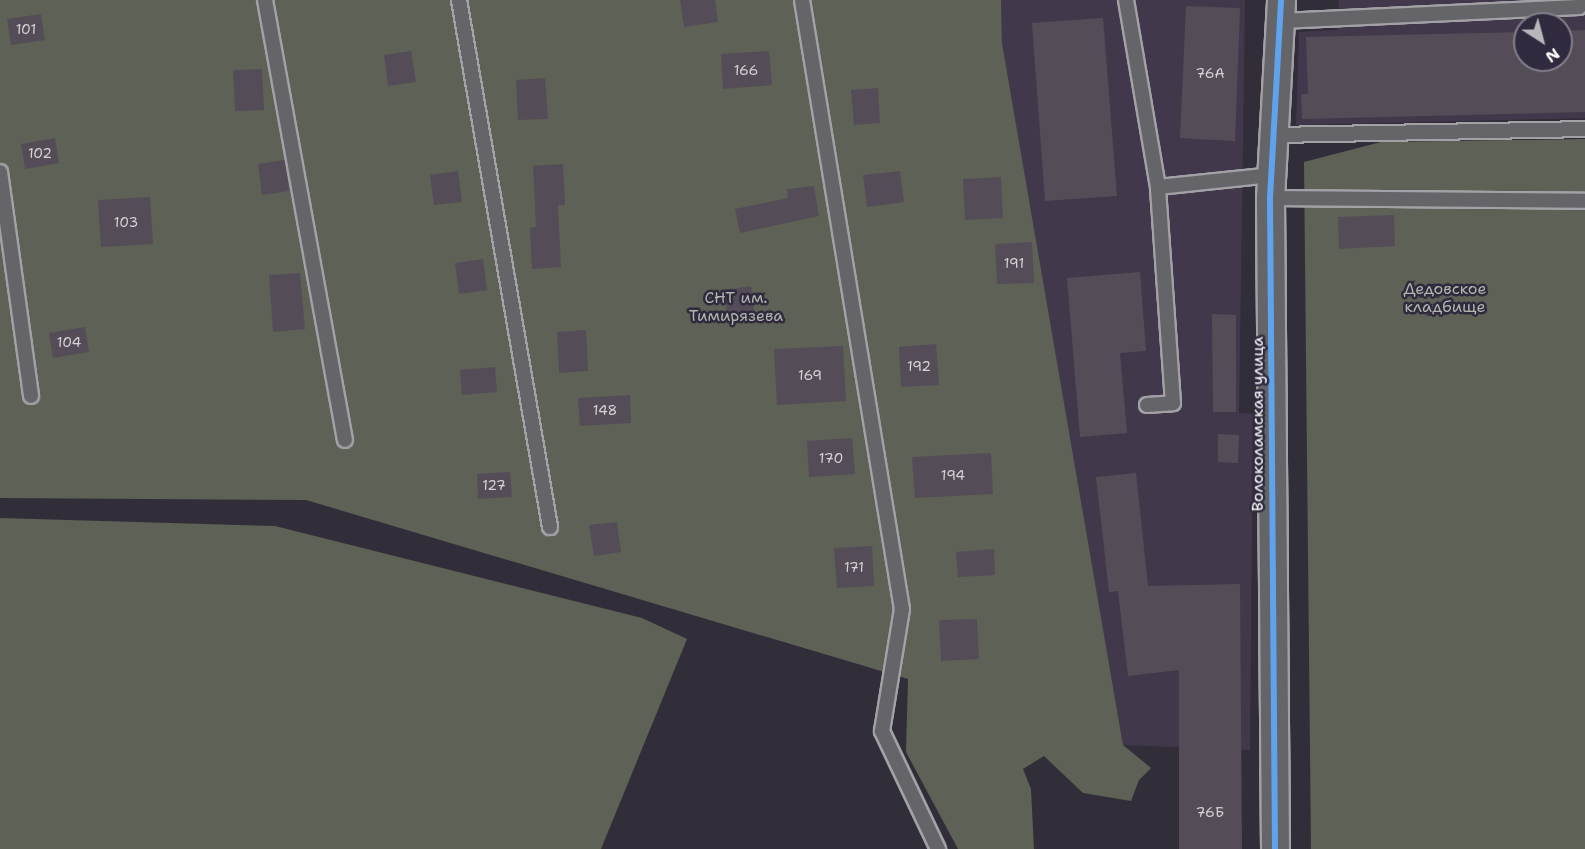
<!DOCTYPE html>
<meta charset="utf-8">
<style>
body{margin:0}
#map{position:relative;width:1585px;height:849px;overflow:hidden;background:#312e39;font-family:"Shantell Sans",sans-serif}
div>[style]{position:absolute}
.built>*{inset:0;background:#42384b}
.green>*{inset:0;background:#5e6156}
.building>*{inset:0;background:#544d57}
.roads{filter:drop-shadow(2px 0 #a2a1a6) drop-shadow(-2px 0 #a2a1a6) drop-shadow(0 2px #a2a1a6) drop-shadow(0 -2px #a2a1a6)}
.lane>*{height:14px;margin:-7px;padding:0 7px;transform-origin:7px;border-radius:7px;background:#656469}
.street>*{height:27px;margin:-13.5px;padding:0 13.5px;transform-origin:13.5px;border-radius:13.5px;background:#656469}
.cycleway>*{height:6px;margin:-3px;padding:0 3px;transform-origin:3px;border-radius:3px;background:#60a3ed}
span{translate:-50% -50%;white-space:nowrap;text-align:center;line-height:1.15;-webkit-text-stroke:5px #2f2a3d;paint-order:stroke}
.number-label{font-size:14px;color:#d4d2d5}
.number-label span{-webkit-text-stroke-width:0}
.park-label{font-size:16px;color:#b2b4ad}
.street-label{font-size:16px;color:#fff}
.north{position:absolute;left:1513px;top:12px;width:60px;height:60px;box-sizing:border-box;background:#2f2a3d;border:2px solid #827f8b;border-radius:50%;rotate:144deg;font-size:16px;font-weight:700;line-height:24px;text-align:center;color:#fff}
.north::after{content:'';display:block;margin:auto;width:21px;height:27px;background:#b7b6ba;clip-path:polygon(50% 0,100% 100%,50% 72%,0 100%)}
</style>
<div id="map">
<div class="built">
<i style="clip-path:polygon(1001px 0,1245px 0,1239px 413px,1253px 414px,1250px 750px,1123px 745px,1002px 43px)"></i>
<i style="clip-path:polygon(evenodd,1339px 0,1585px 0,1585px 118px,1296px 125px,1299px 32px,1338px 30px,1339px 0,1525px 24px,1561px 24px,1561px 60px,1525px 60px,1525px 24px)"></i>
</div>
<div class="green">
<i style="clip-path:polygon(0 0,1001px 0,1002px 43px,1123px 745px,1151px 768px,1139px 780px,1131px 801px,1083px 793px,1044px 756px,1023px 769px,1031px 789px,1034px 849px,958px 849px,906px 752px,908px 679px,306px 500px,0 498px)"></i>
<i style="clip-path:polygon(1585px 139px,1585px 849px,1311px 849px,1304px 162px,1381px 142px)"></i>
<i style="clip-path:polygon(0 518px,275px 526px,642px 618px,687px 639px,601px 849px,0 849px)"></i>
</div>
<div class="building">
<i style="clip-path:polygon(680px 0,715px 0,718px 22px,684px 27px)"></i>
<i style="clip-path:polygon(1186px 6px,1240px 8px,1235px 141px,1180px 138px)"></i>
<i style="clip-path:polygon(41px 14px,45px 40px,11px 45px,7px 19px)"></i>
<i style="clip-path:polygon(1103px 18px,1117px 196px,1045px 201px,1032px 23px)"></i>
<i style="clip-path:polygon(1585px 30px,1585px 112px,1302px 119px,1301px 94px,1308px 94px,1306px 37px,1525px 32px,1525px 60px,1561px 60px,1561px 31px)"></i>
<i style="clip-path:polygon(411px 51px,416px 82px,388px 86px,384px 55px)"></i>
<i style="clip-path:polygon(769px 51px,772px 85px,723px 89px,721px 54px)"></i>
<i style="clip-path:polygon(262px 69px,264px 110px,235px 111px,233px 70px)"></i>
<i style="clip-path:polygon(545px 78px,548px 119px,518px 120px,516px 80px)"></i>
<i style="clip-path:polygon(878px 88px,880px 123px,854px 125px,851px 90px)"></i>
<i style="clip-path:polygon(55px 138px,59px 163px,25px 169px,21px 144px)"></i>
<i style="clip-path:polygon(285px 160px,289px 191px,262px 195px,258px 164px)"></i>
<i style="clip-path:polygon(563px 164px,565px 205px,558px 205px,561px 267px,532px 269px,530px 228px,536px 227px,533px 166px)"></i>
<i style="clip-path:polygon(458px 171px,462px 202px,434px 205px,430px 175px)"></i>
<i style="clip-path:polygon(900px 171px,904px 202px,867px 207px,863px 175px)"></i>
<i style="clip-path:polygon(1001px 177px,1003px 218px,965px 220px,963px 179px)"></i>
<i style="clip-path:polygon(814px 186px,819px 216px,740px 233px,735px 209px,788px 198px,787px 189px)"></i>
<i style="clip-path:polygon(150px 197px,153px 244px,101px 247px,98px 200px)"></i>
<i style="clip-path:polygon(1394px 215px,1395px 246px,1339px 249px,1338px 217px)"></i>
<i style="clip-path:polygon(1032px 242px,1034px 283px,997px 284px,995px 244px)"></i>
<i style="clip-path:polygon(483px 259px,487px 290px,459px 294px,455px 263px)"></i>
<i style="clip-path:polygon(1140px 272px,1146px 351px,1120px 353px,1127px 433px,1080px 437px,1067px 278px)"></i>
<i style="clip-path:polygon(300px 273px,305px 329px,273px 332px,269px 275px)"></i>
<i style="clip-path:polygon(751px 286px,755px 317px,728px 321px,724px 290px)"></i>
<i style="clip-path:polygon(1212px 314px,1236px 315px,1236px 412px,1213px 412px)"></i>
<i style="clip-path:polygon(85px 327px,89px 352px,53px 358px,49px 333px)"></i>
<i style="clip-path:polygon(586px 330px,588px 371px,559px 373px,557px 332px)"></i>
<i style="clip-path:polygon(936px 344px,939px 385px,901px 387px,899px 347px)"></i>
<i style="clip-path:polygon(843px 346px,846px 401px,777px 405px,774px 349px)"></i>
<i style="clip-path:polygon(495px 367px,497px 392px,462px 395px,460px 370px)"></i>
<i style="clip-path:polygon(630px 395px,631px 423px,580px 426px,578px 398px)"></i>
<i style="clip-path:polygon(1218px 434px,1239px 435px,1238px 463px,1218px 462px)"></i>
<i style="clip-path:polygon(852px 438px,855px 474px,809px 477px,807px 441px)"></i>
<i style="clip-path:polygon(991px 453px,993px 494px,915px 498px,912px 457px)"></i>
<i style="clip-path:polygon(510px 472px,512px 497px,478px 499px,477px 474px)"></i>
<i style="clip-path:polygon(1136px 473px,1148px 586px,1240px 584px,1242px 849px,1179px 849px,1179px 670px,1128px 676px,1118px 591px,1109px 592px,1096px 477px)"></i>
<i style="clip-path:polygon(617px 522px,621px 552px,594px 556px,589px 525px)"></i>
<i style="clip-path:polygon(872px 546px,874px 586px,837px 588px,834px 548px)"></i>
<i style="clip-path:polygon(994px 549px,995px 575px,958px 577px,956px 552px)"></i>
<i style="clip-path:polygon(977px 619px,979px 659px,941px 661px,939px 620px)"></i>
</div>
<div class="roads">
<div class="lane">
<i style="left:265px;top:0;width:447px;rotate:79.7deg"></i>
<i style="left:459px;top:0;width:535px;rotate:80.2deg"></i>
<i style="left:802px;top:0;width:617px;rotate:80.68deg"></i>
<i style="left:902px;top:609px;width:124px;rotate:99.3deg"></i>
<i style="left:882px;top:731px;width:131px;rotate:64.6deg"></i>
<i style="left:1126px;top:0;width:190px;rotate:80.3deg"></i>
<i style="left:1158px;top:187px;width:116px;rotate:-6deg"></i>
<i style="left:1281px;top:21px;width:298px;rotate:-2.7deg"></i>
<i style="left:1579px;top:7px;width:8px;rotate:-45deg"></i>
<i style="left:1276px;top:135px;width:309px;rotate:-1.1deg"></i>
<i style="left:0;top:172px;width:226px;rotate:82.1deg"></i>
<i style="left:1270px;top:198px;width:315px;rotate:0.5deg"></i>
<i style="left:1147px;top:405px;width:26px;rotate:-4deg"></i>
<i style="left:1173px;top:403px;width:217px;rotate:-94deg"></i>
</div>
<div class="street">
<i style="left:1275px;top:849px;width:651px;rotate:-90.44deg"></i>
<i style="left:1270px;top:198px;width:198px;rotate:-86.8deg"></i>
</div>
</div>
<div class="cycleway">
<i style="left:1275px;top:849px;width:651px;rotate:-90.44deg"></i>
<i style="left:1270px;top:198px;width:198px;rotate:-86.8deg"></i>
</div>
<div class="number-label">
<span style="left:26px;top:29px">101</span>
<span style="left:746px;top:70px">166</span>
<span style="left:1210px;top:73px">76А</span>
<span style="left:40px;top:153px">102</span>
<span style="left:126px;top:222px">103</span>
<span style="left:1014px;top:263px">191</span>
<span style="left:69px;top:342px">104</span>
<span style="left:919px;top:366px">192</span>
<span style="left:810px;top:375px">169</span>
<span style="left:605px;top:410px">148</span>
<span style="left:831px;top:458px">170</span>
<span style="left:953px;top:475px">194</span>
<span style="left:494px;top:485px">127</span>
<span style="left:854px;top:567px">171</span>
<span style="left:1210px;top:812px">76Б</span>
</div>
<div class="park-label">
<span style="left:1445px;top:298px">Дедовское<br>кладбище</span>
<span style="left:736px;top:307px">СНТ им.<br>Тимирязева</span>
</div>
<div class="street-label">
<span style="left:1258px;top:424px;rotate:-90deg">Волоколамская улица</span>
</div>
<div class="north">N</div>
</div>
